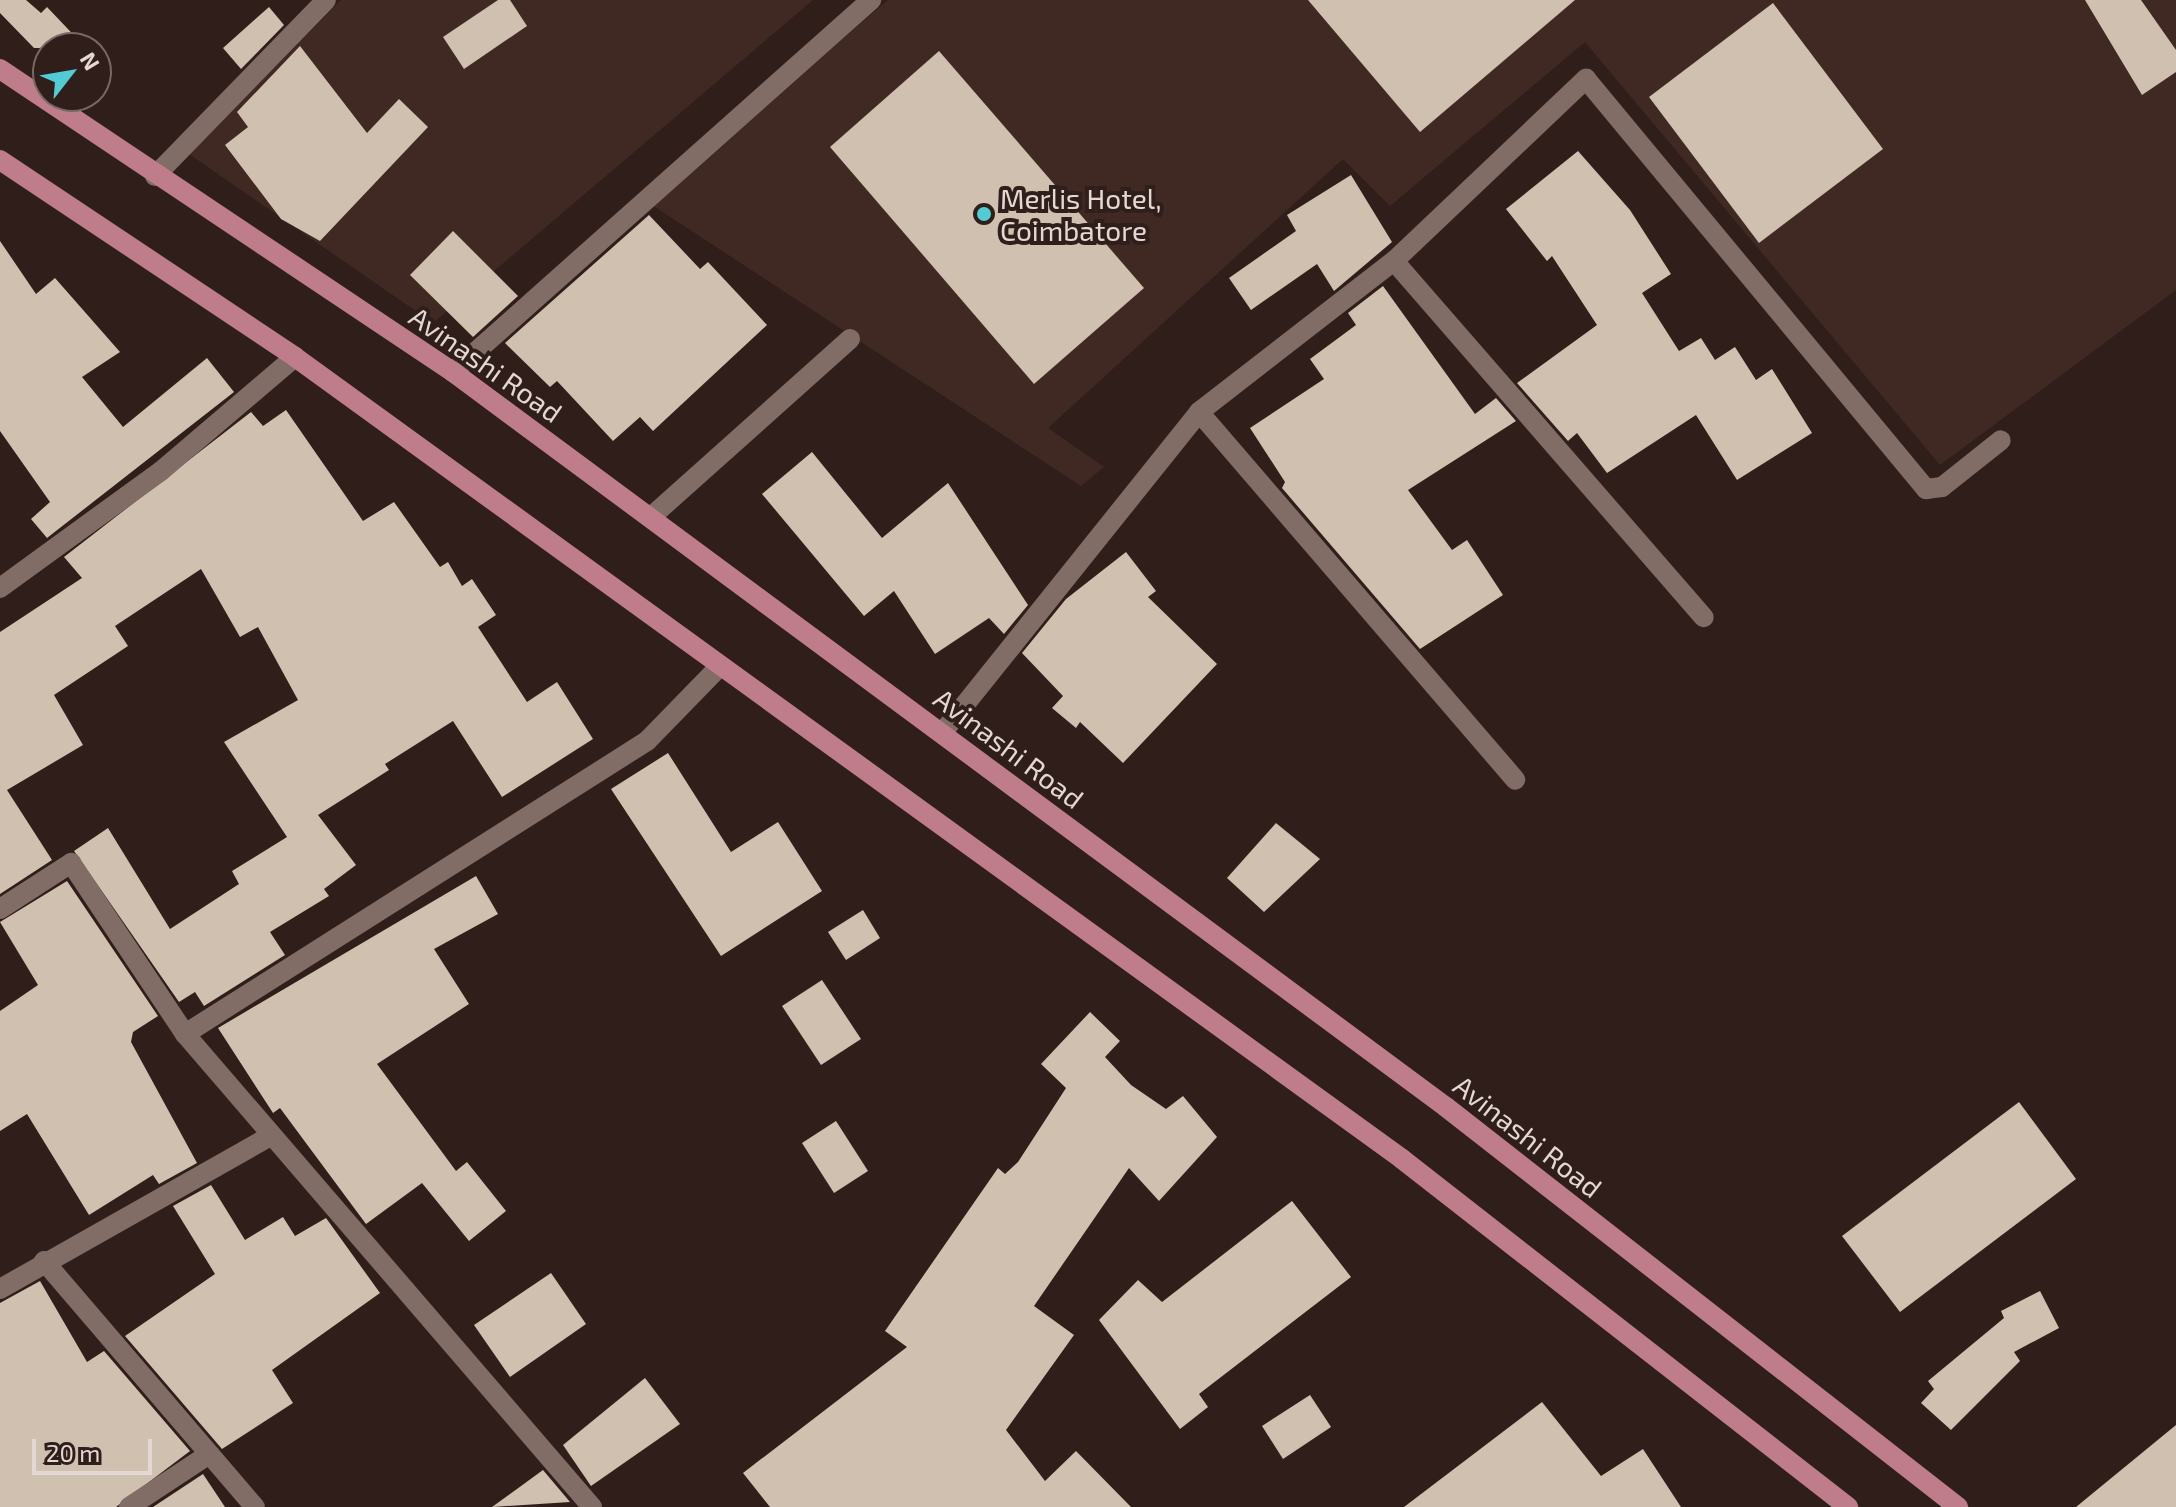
<!DOCTYPE html>
<style>
body{margin:0}
#map{position:relative;width:2176px;height:1507px;overflow:hidden;background:#301e1a;font-family:"Exo 2",sans-serif}
div>[style]{position:absolute}
.built>*{inset:0;background:#402923}
.building>*{inset:0;background:#d0c0b0}
.minor>*{height:20px;margin:-10px;padding:0 10px;transform-origin:10px;border-radius:10px;background:#816c66}
.primary>*{height:20px;margin:-10px;padding:0 10px;transform-origin:10px;border-radius:10px;background:#bf7d8c}
.dots>*{width:22px;height:22px;translate:-50% -50%;box-sizing:border-box;border:4px solid #301e1a;border-radius:50%}
span{translate:-50% -50%;white-space:nowrap;text-align:center;line-height:1.15;-webkit-text-stroke:8px #301e1a;paint-order:stroke}
.poi-label{font-size:28px;color:#e4d8d5}
.left{translate:0 -50%;text-align:left}
.street-label{font-size:28px;color:#e4d8d5}
.north{position:absolute;left:32px;top:32px;width:80px;height:80px;box-sizing:border-box;background:#301e1a;border:2px solid #786865;border-radius:50%;rotate:59deg;font-size:22px;font-weight:700;line-height:32px;text-align:center;color:#e4d8d5}
.north::after{content:'';display:block;margin:auto;width:28px;height:36px;background:#51ccd5;clip-path:polygon(50% 0,100% 100%,50% 72%,0 100%)}
.scale{position:absolute;left:32px;top:1439px;width:120px;height:36px;box-sizing:border-box;border:4px solid #e4d8d5;border-top:0;padding-left:10px;font-size:24px;line-height:28px;white-space:nowrap;color:#e4d8d5;-webkit-text-stroke:6px #301e1a;paint-order:stroke}
</style>
<div id="map">
<div class="built">
<i style="clip-path:polygon(341px 0,813px 0,433px 323px,189px 154px)"></i>
<i style="clip-path:polygon(888px 0,2176px 0,2176px 290px,1940px 465px,1585px 42px,1390px 206px,1343px 159px,1048px 428px,1104px 467px,1081px 486px,649px 203px)"></i>
</div>
<div class="building">
<i style="clip-path:polygon(0 0,26px 0,41px 13px,47px 7px,86px 48px,34px 48px,0 13px)"></i>
<i style="clip-path:polygon(498px 0,510px 0,527px 26px,464px 69px,443px 37px)"></i>
<i style="clip-path:polygon(1308px 0,1575px 0,1420px 132px)"></i>
<i style="clip-path:polygon(2085px 0,2141px 0,2176px 50px,2176px 72px,2142px 95px)"></i>
<i style="clip-path:polygon(1773px 3px,1883px 149px,1759px 243px,1649px 97px)"></i>
<i style="clip-path:polygon(269px 7px,284px 25px,241px 69px,223px 48px)"></i>
<i style="clip-path:polygon(300px 46px,367px 133px,399px 99px,428px 127px,320px 241px,281px 219px,225px 145px,248px 127px,237px 112px)"></i>
<i style="clip-path:polygon(939px 51px,1144px 288px,1034px 384px,830px 147px)"></i>
<i style="clip-path:polygon(1578px 151px,1630px 210px,1671px 274px,1642px 293px,1679px 351px,1701px 338px,1715px 360px,1735px 347px,1756px 380px,1772px 369px,1812px 433px,1737px 480px,1696px 415px,1607px 473px,1577px 433px,1568px 441px,1517px 383px,1597px 325px,1552px 256px,1547px 261px,1506px 209px)"></i>
<i style="clip-path:polygon(1351px 175px,1392px 242px,1334px 291px,1317px 264px,1251px 310px,1229px 278px,1296px 231px,1287px 215px)"></i>
<i style="clip-path:polygon(649px 215px,700px 269px,708px 262px,767px 325px,653px 431px,640px 417px,613px 441px,557px 381px,550px 387px,505px 343px)"></i>
<i style="clip-path:polygon(453px 231px,518px 296px,473px 337px,410px 275px)"></i>
<i style="clip-path:polygon(0 241px,36px 294px,55px 278px,120px 352px,82px 377px,123px 427px,207px 358px,234px 392px,47px 538px,31px 519px,50px 502px,0 431px)"></i>
<i style="clip-path:polygon(1383px 286px,1475px 414px,1496px 398px,1516px 421px,1408px 490px,1452px 550px,1467px 540px,1503px 595px,1420px 649px,1282px 488px,1285px 482px,1250px 428px,1324px 379px,1310px 359px,1356px 325px,1348px 313px)"></i>
<i style="clip-path:polygon(286px 410px,363px 521px,394px 502px,440px 567px,448px 562px,462px 586px,472px 579px,496px 615px,478px 627px,527px 702px,557px 682px,593px 739px,502px 797px,453px 721px,385px 764px,389px 770px,318px 815px,356px 865px,324px 889px,329px 896px,270px 932px,285px 955px,204px 1006px,195px 992px,179px 1002px,74px 851px,108px 828px,170px 929px,239px 884px,232px 871px,287px 837px,224px 742px,298px 700px,258px 627px,240px 637px,201px 569px,115px 626px,128px 646px,54px 695px,83px 745px,7px 790px,52px 860px,0 894px,0 632px,82px 578px,64px 557px,251px 412px,263px 426px)"></i>
<i style="clip-path:polygon(812px 452px,882px 538px,948px 483px,1028px 605px,1004px 634px,989px 618px,935px 654px,894px 591px,864px 616px,762px 494px)"></i>
<i style="clip-path:polygon(1126px 552px,1156px 591px,1148px 597px,1217px 664px,1123px 763px,1080px 722px,1076px 728px,1052px 708px,1063px 696px,1022px 653px,1066px 599px)"></i>
<i style="clip-path:polygon(668px 753px,731px 852px,778px 822px,822px 891px,721px 956px,611px 789px)"></i>
<i style="clip-path:polygon(1276px 823px,1320px 859px,1264px 912px,1227px 878px)"></i>
<i style="clip-path:polygon(476px 876px,498px 914px,434px 949px,469px 1004px,377px 1064px,456px 1171px,467px 1162px,506px 1211px,469px 1241px,422px 1183px,366px 1224px,280px 1108px,273px 1113px,218px 1028px)"></i>
<i style="clip-path:polygon(67px 881px,158px 1016px,133px 1032px,131px 1042px,197px 1163px,159px 1184px,153px 1175px,89px 1215px,27px 1114px,0 1131px,0 1011px,38px 985px,0 922px)"></i>
<i style="clip-path:polygon(863px 910px,880px 938px,846px 960px,828px 932px)"></i>
<i style="clip-path:polygon(822px 980px,861px 1039px,821px 1065px,782px 1006px)"></i>
<i style="clip-path:polygon(1090px 1012px,1120px 1041px,1105px 1057px,1131px 1085px,1166px 1109px,1183px 1096px,1217px 1137px,1159px 1201px,1129px 1168px,1034px 1306px,1074px 1335px,1006px 1430px,1045px 1481px,1076px 1451px,1131px 1507px,770px 1507px,743px 1473px,907px 1347px,885px 1331px,998px 1168px,1005px 1174px,1018px 1162px,1066px 1088px,1041px 1064px)"></i>
<i style="clip-path:polygon(2019px 1102px,2076px 1179px,1900px 1312px,1842px 1236px)"></i>
<i style="clip-path:polygon(836px 1121px,868px 1171px,834px 1193px,802px 1143px)"></i>
<i style="clip-path:polygon(211px 1185px,245px 1240px,283px 1217px,295px 1236px,326px 1218px,380px 1293px,272px 1370px,293px 1403px,222px 1449px,125px 1336px,215px 1274px,173px 1206px)"></i>
<i style="clip-path:polygon(1292px 1201px,1351px 1277px,1199px 1394px,1208px 1407px,1180px 1429px,1099px 1320px,1138px 1280px,1162px 1302px)"></i>
<i style="clip-path:polygon(551px 1273px,586px 1324px,510px 1377px,474px 1325px)"></i>
<i style="clip-path:polygon(40px 1281px,87px 1362px,104px 1351px,190px 1451px,116px 1507px,0 1507px,0 1303px)"></i>
<i style="clip-path:polygon(2040px 1291px,2059px 1328px,2014px 1352px,2020px 1361px,1951px 1430px,1921px 1403px,1934px 1389px,1928px 1381px,2004px 1318px,2001px 1311px)"></i>
<i style="clip-path:polygon(645px 1378px,680px 1424px,591px 1486px,563px 1445px)"></i>
<i style="clip-path:polygon(1310px 1395px,1331px 1427px,1283px 1459px,1262px 1426px)"></i>
<i style="clip-path:polygon(1542px 1402px,1601px 1476px,1643px 1449px,1681px 1507px,1404px 1507px)"></i>
<i style="clip-path:polygon(2176px 1425px,2176px 1507px,2076px 1507px)"></i>
<i style="clip-path:polygon(543px 1470px,570px 1502px,492px 1507px)"></i>
<i style="clip-path:polygon(203px 1474px,225px 1507px,153px 1507px)"></i>
</div>
<div class="minor">
<i style="left:155px;top:176px;width:245px;rotate:-45.8deg"></i>
<i style="left:1394px;top:261px;width:472px;rotate:49deg"></i>
<i style="left:453px;top:372px;width:560px;rotate:-41.67deg"></i>
<i style="left:1199px;top:412px;width:485px;rotate:49.3deg"></i>
<i style="left:651px;top:517px;width:267px;rotate:-41.8deg"></i>
<i style="left:0;top:588px;width:199px;rotate:-36deg"></i>
<i style="left:161px;top:471px;width:176px;rotate:-40.4deg"></i>
<i style="left:942px;top:733px;width:411px;rotate:-51.3deg"></i>
<i style="left:1199px;top:412px;width:247px;rotate:-37.8deg"></i>
<i style="left:1394px;top:261px;width:265px;rotate:-43.5deg"></i>
<i style="left:1586px;top:79px;width:533px;rotate:50.33deg"></i>
<i style="left:1926px;top:489px;width:16px;rotate:-7deg"></i>
<i style="left:1942px;top:487px;width:75px;rotate:-38.5deg"></i>
<i style="left:0;top:909px;width:85px;rotate:-32.9deg"></i>
<i style="left:71px;top:863px;width:206px;rotate:56.3deg"></i>
<i style="left:44px;top:1261px;width:324px;rotate:49.4deg"></i>
<i style="left:0;top:1289px;width:307px;rotate:-29.5deg"></i>
<i style="left:129px;top:1507px;width:95px;rotate:-33.4deg"></i>
<i style="left:592px;top:1507px;width:624px;rotate:-130.71deg"></i>
<i style="left:185px;top:1034px;width:547px;rotate:-32.38deg"></i>
<i style="left:647px;top:741px;width:103px;rotate:-45.8deg"></i>
</div>
<div class="primary">
<i style="left:0;top:69px;width:545px;rotate:33.78deg"></i>
<i style="left:453px;top:372px;width:1235px;rotate:36.51deg"></i>
<i style="left:1446px;top:1107px;width:650px;rotate:38deg"></i>
<i style="left:0;top:160px;width:355px;rotate:33.7deg"></i>
<i style="left:295px;top:357px;width:1367px;rotate:35.92deg"></i>
<i style="left:1402px;top:1159px;width:566px;rotate:37.96deg"></i>
</div>
<div class="dots">
<i style="left:984px;top:214px;background:#51ccd5"></i>
</div>
<div class="poi-label">
<span class="left" style="left:1000px;top:214px">Merlis Hotel,<br>Coimbatore</span>
</div>
<div class="street-label">
<span style="left:486px;top:364px;rotate:35deg">Avinashi Road</span>
<span style="left:1009px;top:748px;rotate:37deg">Avinashi Road</span>
<span style="left:1528px;top:1136px;rotate:38deg">Avinashi Road</span>
</div>
<div class="north">N</div>
<div class="scale">20 m</div>
</div>
